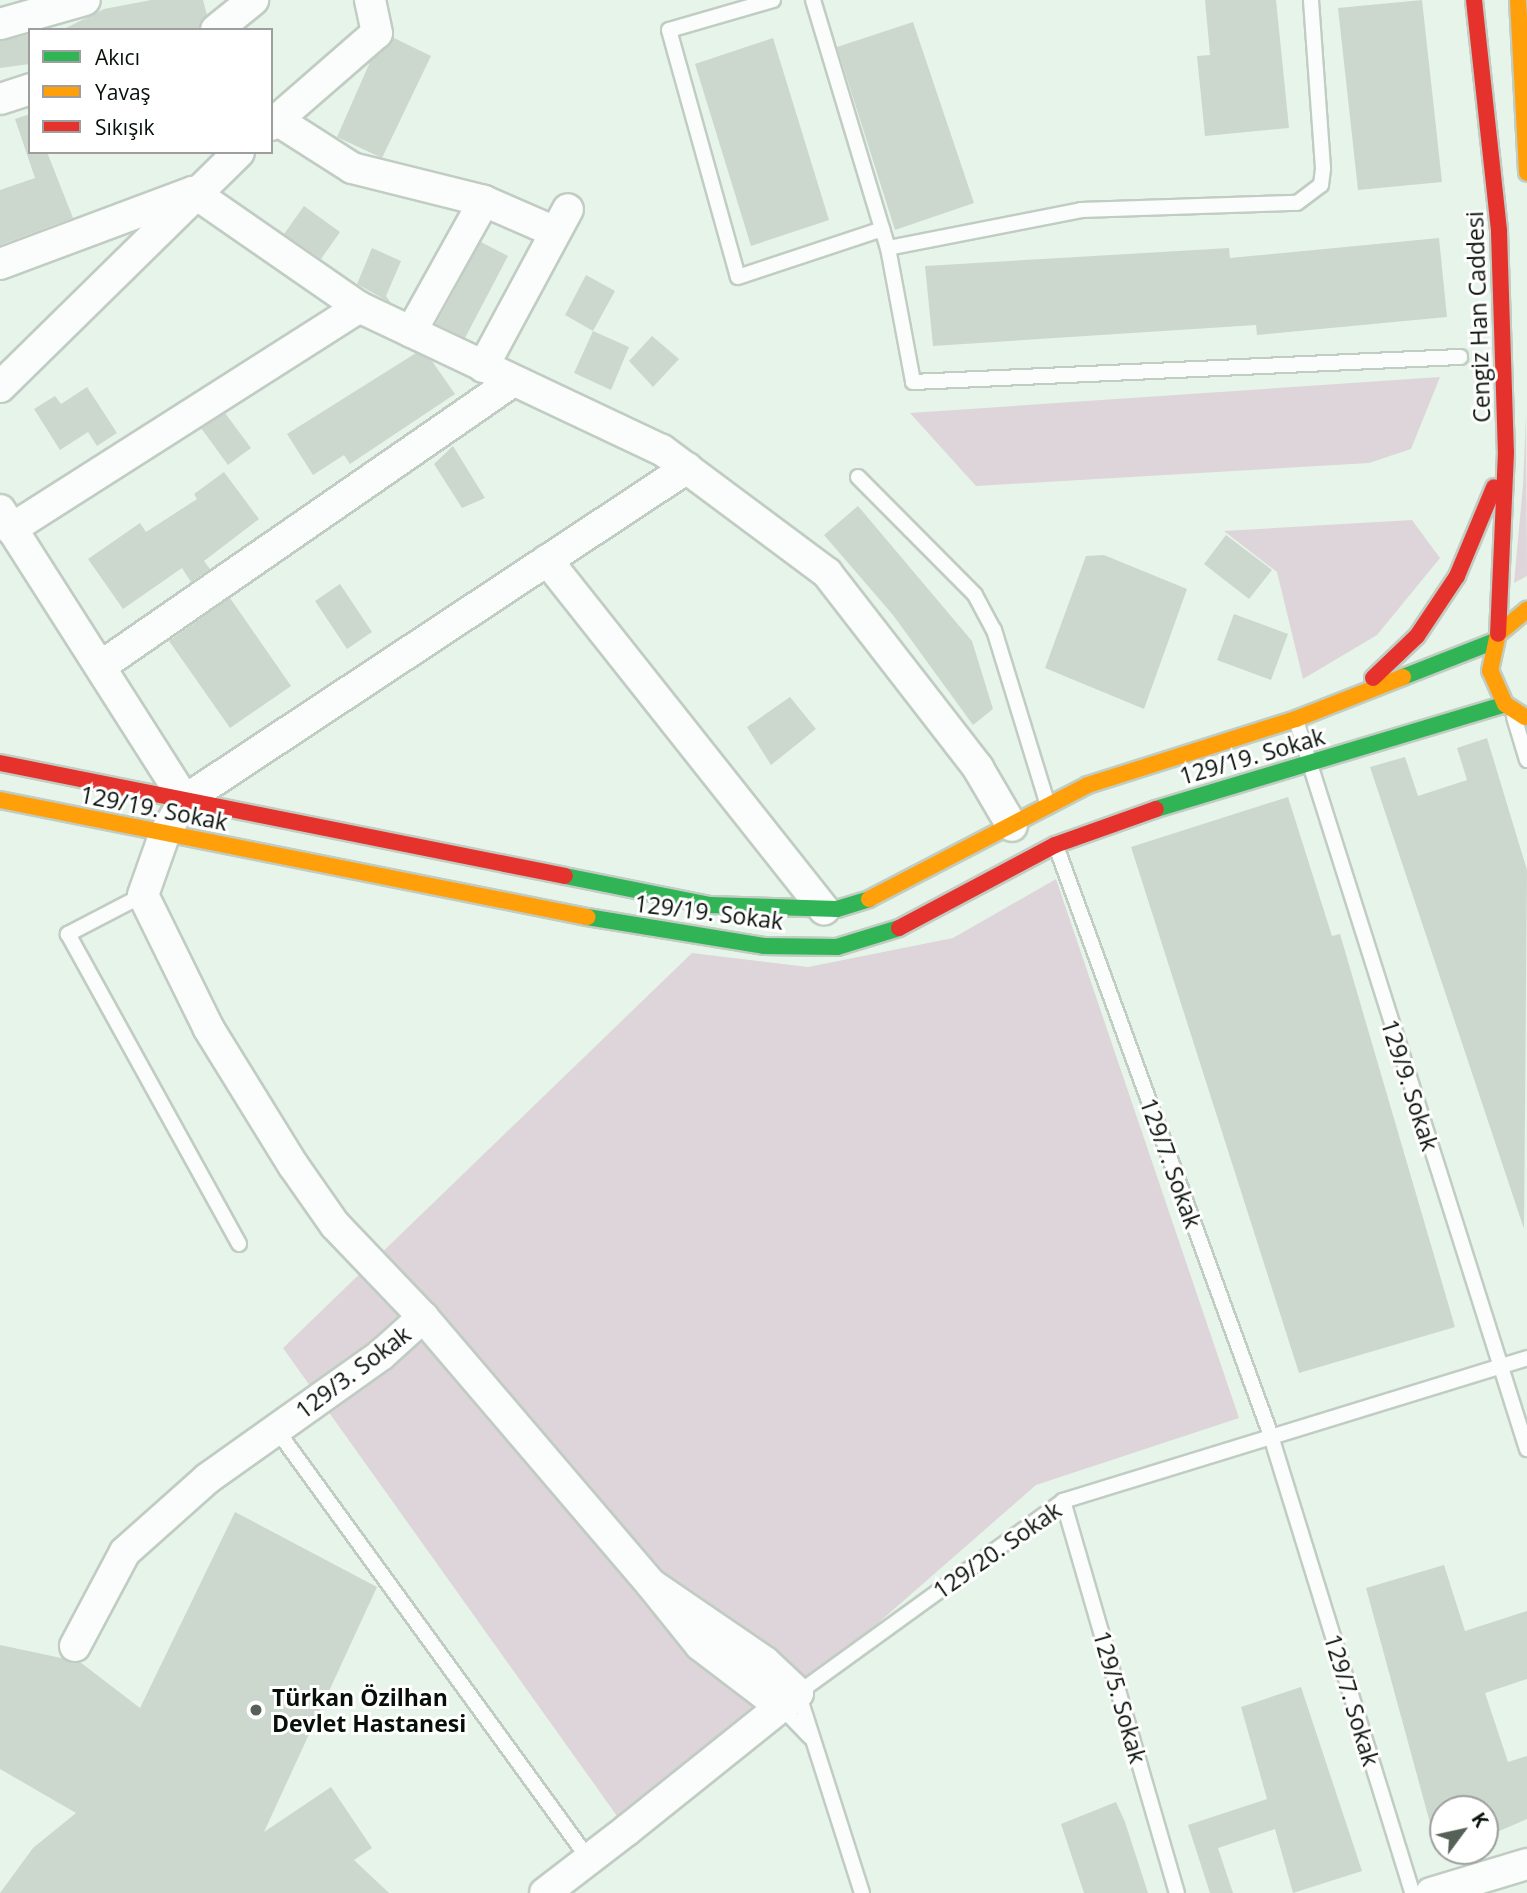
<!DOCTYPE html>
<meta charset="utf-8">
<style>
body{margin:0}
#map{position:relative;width:1527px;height:1893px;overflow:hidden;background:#e7f4e9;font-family:"Open Sans",sans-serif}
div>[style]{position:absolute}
.green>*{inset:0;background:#ddd5da}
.building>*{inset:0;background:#ccd8ce}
.roads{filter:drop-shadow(2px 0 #c1ccc3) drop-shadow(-2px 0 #c1ccc3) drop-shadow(0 2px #c1ccc3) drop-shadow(0 -2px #c1ccc3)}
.lane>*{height:14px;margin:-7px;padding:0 7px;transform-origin:7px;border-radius:7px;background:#fbfdfc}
.street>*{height:30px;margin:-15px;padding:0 15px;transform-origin:15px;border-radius:15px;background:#fbfdfc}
.fast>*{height:16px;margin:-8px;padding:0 8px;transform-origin:8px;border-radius:8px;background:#30b455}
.slow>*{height:16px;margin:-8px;padding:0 8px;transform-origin:8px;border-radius:8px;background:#ff9f0a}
.jam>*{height:16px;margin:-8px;padding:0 8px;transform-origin:8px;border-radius:8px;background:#e5322d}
.dots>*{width:19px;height:19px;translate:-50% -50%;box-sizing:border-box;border:4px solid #fff;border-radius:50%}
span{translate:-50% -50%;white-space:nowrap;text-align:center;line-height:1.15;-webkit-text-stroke:6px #fff;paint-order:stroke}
.street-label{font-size:23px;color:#071009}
.poi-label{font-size:23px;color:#071009;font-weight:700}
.left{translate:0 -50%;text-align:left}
.legend{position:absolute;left:28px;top:28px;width:245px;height:126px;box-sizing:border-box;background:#fff;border:2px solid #9c9f9d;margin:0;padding:9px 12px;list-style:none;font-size:21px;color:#071009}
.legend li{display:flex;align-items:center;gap:14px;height:35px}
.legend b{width:35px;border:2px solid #9c9f9d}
.north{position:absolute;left:1429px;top:1795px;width:70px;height:70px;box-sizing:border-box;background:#fff;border:2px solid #9c9f9d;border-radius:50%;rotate:57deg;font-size:19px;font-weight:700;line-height:28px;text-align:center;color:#071009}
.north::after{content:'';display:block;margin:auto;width:24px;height:32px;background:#556057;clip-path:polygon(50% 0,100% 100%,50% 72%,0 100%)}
</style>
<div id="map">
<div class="green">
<i style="clip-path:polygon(1440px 377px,1411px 449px,1369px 463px,976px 486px,910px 413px)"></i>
<i style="clip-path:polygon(1526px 415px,1527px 576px,1514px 583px,1523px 485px)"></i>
<i style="clip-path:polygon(1412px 520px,1440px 558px,1377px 635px,1303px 679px,1277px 572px,1224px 531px)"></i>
<i style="clip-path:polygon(1056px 879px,1239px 1418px,1036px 1485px,798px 1693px,627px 1830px,283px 1348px,692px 953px,808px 967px,953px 938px)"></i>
</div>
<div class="building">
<i style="clip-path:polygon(151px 0,203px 0,207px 15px,198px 30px,62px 30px,104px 9px)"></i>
<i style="clip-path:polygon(1205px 0,1276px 0,1289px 128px,1205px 136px,1197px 56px,1210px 55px)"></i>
<i style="clip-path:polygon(1422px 0,1442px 182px,1358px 190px,1338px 8px)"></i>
<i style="clip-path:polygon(913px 22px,974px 203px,895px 230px,837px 47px)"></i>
<i style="clip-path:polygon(30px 34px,30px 64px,0 68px,0 41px)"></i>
<i style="clip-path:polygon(394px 38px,431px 56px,382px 158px,337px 137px,370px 62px)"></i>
<i style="clip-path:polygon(773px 38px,829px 220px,751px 246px,695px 64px)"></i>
<i style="clip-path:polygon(30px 114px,30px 152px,47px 152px,73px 218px,0 245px,0 190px,35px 178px,15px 119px)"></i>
<i style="clip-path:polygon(304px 206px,340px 232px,321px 259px,284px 234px)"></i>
<i style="clip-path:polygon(1439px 238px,1447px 317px,1257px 335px,1256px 325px,933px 346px,925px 266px,1229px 248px,1230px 258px)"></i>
<i style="clip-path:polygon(481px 242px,508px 256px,465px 338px,436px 324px)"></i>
<i style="clip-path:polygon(372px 248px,401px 261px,386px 296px,391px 303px,357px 284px)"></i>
<i style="clip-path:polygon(586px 275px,615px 291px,593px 331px,565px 315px)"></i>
<i style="clip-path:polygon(593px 331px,629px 347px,611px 390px,574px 373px)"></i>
<i style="clip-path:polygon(652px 336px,679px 359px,653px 387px,629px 361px)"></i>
<i style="clip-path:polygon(416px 353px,432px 361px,455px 394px,350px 464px,344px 455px,313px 475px,287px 434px)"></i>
<i style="clip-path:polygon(87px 387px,117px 433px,97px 446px,88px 432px,60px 450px,34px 409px,55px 396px,61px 404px)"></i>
<i style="clip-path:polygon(225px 413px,251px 448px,228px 465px,201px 428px)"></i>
<i style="clip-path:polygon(453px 446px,485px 498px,462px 508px,434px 464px)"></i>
<i style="clip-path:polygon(224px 472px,259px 519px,204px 561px,210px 569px,191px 582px,182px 568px,123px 609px,88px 559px,140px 523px,146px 532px,197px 499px,194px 494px)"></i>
<i style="clip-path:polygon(858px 506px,972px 641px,993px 709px,973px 725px,893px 615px,824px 535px)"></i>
<i style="clip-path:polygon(1226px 535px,1272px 570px,1249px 599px,1204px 564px)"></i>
<i style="clip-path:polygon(1104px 555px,1187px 589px,1144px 709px,1045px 668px,1086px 556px)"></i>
<i style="clip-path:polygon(340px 584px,372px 632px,347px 649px,315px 601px)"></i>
<i style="clip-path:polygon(230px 598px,291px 686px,230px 728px,169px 641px)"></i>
<i style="clip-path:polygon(1234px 614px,1288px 634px,1271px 680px,1217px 660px)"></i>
<i style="clip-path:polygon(790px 697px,816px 729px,771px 765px,747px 727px)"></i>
<i style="clip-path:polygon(1487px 738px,1527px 870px,1524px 1229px,1370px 767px,1405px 757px,1418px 796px,1467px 780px,1457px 748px)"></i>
<i style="clip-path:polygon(1288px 797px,1332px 936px,1340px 934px,1455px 1327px,1299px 1373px,1131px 847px)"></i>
<i style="clip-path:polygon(235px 1512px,377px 1587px,264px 1832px,331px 1787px,372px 1848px,354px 1860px,389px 1893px,0 1893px,33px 1848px,76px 1813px,0 1769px,0 1645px,80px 1662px,140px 1708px)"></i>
<i style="clip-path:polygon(1444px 1565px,1465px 1631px,1527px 1611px,1527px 1679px,1485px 1693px,1508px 1762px,1527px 1756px,1527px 1819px,1485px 1837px,1485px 1809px,1443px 1809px,1439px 1856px,1366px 1588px)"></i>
<i style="clip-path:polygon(1301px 1687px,1362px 1871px,1293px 1893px,1275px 1829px,1218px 1848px,1233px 1893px,1210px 1893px,1188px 1825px,1267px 1799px,1241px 1707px)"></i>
<i style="clip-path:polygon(1116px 1802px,1125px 1822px,1148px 1893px,1084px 1893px,1061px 1824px)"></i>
</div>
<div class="roads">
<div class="lane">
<i style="left:773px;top:0;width:108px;rotate:163.9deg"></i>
<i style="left:669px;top:30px;width:256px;rotate:74.4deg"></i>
<i style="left:738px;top:277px;width:152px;rotate:-18.4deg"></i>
<i style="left:813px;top:0;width:259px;rotate:73.2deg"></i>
<i style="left:888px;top:248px;width:197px;rotate:-11.1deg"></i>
<i style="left:1081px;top:210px;width:216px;rotate:-1.9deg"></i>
<i style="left:1297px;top:203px;width:30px;rotate:-37deg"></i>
<i style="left:1321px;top:185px;width:17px;rotate:-83deg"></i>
<i style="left:1323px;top:168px;width:168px;rotate:-94.1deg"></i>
<i style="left:888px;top:248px;width:136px;rotate:79.4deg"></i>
<i style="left:913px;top:382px;width:548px;rotate:-2.62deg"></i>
<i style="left:858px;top:477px;width:166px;rotate:45.2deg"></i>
<i style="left:975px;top:595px;width:40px;rotate:62deg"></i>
<i style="left:994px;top:630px;width:184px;rotate:72.9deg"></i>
<i style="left:1514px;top:717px;width:45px;rotate:73.2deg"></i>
<i style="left:1296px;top:720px;width:765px;rotate:72.42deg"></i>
<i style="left:1056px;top:846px;width:625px;rotate:69.97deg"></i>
<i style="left:1270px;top:1433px;width:481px;rotate:72.8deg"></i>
<i style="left:143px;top:895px;width:85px;rotate:152.5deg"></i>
<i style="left:68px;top:934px;width:354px;rotate:61.1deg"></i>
<i style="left:276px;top:1429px;width:530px;rotate:53.97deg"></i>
<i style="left:1063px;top:1501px;width:408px;rotate:73.8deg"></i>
<i style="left:781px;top:1707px;width:42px;rotate:46deg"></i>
<i style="left:862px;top:1893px;width:210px;rotate:-107.7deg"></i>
<i style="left:798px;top:1693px;width:327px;rotate:-35.9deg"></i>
<i style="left:1063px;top:1501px;width:486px;rotate:-17.1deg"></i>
</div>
<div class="street">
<i style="left:0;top:24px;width:88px;rotate:-15.8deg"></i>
<i style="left:216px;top:30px;width:48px;rotate:-39deg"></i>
<i style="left:0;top:99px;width:32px;rotate:-18deg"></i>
<i style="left:277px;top:120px;width:89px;rotate:32.6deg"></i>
<i style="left:352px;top:168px;width:136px;rotate:14deg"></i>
<i style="left:484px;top:201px;width:77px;rotate:23.6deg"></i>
<i style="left:271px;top:125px;width:140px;rotate:-41deg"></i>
<i style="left:377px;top:33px;width:34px;rotate:-102deg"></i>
<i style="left:0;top:264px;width:206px;rotate:-20.5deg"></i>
<i style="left:193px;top:192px;width:202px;rotate:34.7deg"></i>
<i style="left:359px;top:307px;width:335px;rotate:25.3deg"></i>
<i style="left:662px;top:450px;width:206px;rotate:36.7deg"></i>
<i style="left:827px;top:573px;width:247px;rotate:52.2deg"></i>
<i style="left:978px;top:768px;width:67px;rotate:59.6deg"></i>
<i style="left:411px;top:332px;width:150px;rotate:-60.9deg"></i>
<i style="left:483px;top:367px;width:179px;rotate:-61.7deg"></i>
<i style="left:0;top:387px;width:335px;rotate:-44.5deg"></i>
<i style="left:0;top:510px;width:344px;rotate:57.5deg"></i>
<i style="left:11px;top:529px;width:413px;rotate:-32.5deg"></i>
<i style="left:547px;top:560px;width:446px;rotate:51.6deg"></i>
<i style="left:101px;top:666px;width:501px;rotate:-34.67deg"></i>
<i style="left:423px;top:1317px;width:127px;rotate:-133.7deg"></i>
<i style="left:335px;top:1225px;width:73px;rotate:-125deg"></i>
<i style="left:293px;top:1165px;width:160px;rotate:-121.7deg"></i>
<i style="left:209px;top:1029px;width:149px;rotate:-116.2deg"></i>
<i style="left:143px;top:895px;width:66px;rotate:-70.5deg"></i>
<i style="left:165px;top:833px;width:39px;rotate:-59deg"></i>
<i style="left:185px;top:800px;width:602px;rotate:-33.48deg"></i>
<i style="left:75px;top:1646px;width:106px;rotate:-62deg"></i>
<i style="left:125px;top:1552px;width:111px;rotate:-41.7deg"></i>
<i style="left:208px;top:1478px;width:212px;rotate:-35.4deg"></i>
<i style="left:381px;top:1355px;width:57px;rotate:-42.1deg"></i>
<i style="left:423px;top:1317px;width:351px;rotate:49.5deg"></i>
<i style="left:545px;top:1893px;width:103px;rotate:-37.5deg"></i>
<i style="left:627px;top:1830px;width:219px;rotate:-38.7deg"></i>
<i style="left:798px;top:1693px;width:45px;rotate:-136.8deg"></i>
<i style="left:765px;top:1662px;width:138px;rotate:-145.6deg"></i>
<i style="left:651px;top:1584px;width:78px;rotate:51.2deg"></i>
<i style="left:700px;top:1645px;width:102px;rotate:37.4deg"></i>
<i style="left:1431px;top:1893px;width:100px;rotate:-16.8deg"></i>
</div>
<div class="fast">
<i style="left:1403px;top:677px;width:99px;rotate:-21.4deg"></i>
<i style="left:1156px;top:809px;width:364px;rotate:-16.7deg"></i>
<i style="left:565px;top:876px;width:148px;rotate:11.3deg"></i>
<i style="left:710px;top:905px;width:127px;rotate:1.8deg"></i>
<i style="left:837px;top:909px;width:34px;rotate:-17deg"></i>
<i style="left:587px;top:917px;width:179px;rotate:9.3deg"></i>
<i style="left:764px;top:946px;width:73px;rotate:0.8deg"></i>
<i style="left:837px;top:947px;width:65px;rotate:-17deg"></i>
</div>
<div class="slow">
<i style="left:1518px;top:0;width:173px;rotate:87deg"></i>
<i style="left:1525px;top:717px;width:24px;rotate:-147deg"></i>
<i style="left:1505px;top:704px;width:36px;rotate:-114deg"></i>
<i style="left:1490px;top:671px;width:38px;rotate:-78deg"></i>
<i style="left:1498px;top:634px;width:38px;rotate:-40deg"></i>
<i style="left:0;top:800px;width:599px;rotate:11.27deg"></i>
<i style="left:869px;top:899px;width:247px;rotate:-27.5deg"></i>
<i style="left:1088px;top:785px;width:218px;rotate:-17.6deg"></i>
<i style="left:1296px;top:719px;width:115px;rotate:-21.4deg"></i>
</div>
<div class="jam">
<i style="left:1474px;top:0;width:233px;rotate:83.8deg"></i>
<i style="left:1499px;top:232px;width:220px;rotate:88.2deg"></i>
<i style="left:1506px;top:452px;width:182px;rotate:92.5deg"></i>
<i style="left:1373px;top:678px;width:61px;rotate:-43.7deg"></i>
<i style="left:1417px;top:636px;width:72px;rotate:-56.3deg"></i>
<i style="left:1457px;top:576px;width:96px;rotate:-67.4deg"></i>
<i style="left:0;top:763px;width:576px;rotate:11.31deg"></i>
<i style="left:899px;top:928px;width:177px;rotate:-28deg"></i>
<i style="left:1055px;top:845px;width:107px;rotate:-19.6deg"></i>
</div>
</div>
<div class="dots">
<i style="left:256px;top:1710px;background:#556057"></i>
</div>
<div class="street-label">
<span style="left:1478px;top:317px;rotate:-92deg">Cengiz Han Caddesi</span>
<span style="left:1252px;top:756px;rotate:-16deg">129/19. Sokak</span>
<span style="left:154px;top:808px;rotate:11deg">129/19. Sokak</span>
<span style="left:709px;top:912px;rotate:7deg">129/19. Sokak</span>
<span style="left:1410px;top:1085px;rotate:72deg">129/9. Sokak</span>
<span style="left:1171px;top:1163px;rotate:70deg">129/7. Sokak</span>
<span style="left:353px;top:1372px;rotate:-37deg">129/3. Sokak</span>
<span style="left:997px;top:1550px;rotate:-35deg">129/20. Sokak</span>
<span style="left:1120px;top:1697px;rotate:74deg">129/5. Sokak</span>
<span style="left:1352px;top:1700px;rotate:73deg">129/7. Sokak</span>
</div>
<div class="poi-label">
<span class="left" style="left:272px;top:1710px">Türkan Özilhan<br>Devlet Hastanesi</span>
</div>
<ul class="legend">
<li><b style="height:9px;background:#30b455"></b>Akıcı</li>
<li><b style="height:9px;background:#ff9f0a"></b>Yavaş</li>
<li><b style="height:9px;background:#e5322d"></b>Sıkışık</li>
</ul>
<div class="north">K</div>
</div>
